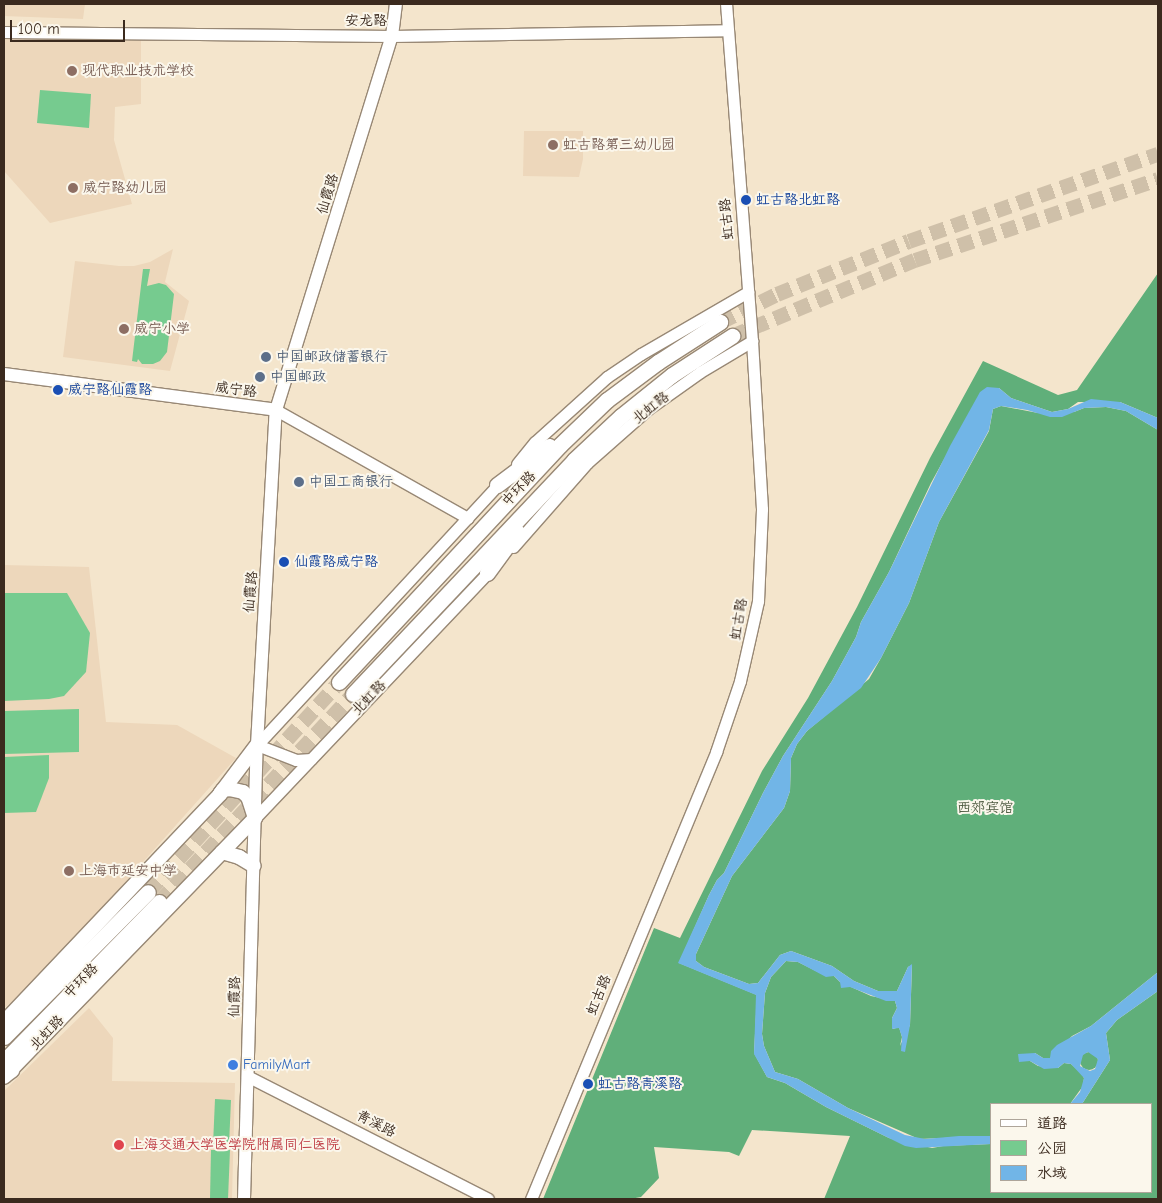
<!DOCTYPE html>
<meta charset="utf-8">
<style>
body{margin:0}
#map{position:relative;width:1162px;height:1203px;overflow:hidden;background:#f4e5cc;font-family:"Comic Neue","LXGW WenKai TC",sans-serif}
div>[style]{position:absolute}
.built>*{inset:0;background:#edd7bb}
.green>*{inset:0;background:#76cb8f}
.forest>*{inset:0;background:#60af7a}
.round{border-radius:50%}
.water>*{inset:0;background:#71b5e7}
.trunk-tunnel>*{height:15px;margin-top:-7.5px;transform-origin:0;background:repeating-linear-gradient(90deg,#cfc0a9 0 15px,transparent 0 23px)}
.roads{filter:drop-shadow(1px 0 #988875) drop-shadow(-1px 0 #988875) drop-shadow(0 1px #988875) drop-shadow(0 -1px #988875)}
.tertiary>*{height:11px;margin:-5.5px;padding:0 5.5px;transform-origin:5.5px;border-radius:5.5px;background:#fff}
.secondary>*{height:12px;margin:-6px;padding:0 6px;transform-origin:6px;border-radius:6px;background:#fff}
.primary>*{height:14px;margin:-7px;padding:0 7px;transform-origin:7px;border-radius:7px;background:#fff}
.trunk>*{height:15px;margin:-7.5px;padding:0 7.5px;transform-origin:7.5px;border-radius:7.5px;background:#fff}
.dots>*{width:14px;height:14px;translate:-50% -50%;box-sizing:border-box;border:2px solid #fbf7ec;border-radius:50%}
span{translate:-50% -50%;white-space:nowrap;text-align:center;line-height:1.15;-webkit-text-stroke:4px #fbf7ec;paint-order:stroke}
.street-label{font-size:14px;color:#3b2a1e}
.education-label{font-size:14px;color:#785e54}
.left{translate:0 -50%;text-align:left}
.transit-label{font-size:14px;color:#164399}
.service-label{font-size:14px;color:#4e5e75}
.park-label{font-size:14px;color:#4d5a40}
.shop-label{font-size:14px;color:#366cbe}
.health-label{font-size:14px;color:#be3a42}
.frame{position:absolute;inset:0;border:5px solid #3b2a1e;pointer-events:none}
.legend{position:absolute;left:990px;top:1103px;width:162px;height:90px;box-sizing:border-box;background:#fbf7ec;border:1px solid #aea59a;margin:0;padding:6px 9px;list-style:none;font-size:15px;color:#3b2a1e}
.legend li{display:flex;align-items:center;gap:10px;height:25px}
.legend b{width:25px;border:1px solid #aea59a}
.scale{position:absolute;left:10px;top:20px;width:115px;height:22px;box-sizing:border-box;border:2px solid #3b2a1e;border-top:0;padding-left:6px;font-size:15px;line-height:18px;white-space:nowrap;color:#3b2a1e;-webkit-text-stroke:4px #fbf7ec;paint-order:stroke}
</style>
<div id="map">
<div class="built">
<i style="clip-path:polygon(4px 4px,85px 4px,83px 19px,4px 16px)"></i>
<i style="clip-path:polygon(4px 36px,141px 37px,141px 104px,115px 107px,114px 140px,132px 204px,50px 223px,4px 171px)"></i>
<i style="clip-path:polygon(524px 131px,583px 131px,583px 159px,579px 177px,523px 176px)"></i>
<i style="clip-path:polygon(173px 249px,165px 282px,189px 301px,170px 371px,63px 357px,75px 261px,119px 266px,134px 266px,150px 262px)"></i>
<i style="clip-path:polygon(4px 565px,89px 567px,106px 722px,177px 725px,236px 758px,33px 985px,4px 1008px)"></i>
<i style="clip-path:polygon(89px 1008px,113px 1038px,112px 1081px,235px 1083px,232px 1199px,4px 1199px,4px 1091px)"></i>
</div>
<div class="green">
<i style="clip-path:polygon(40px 90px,91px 94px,89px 128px,37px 123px)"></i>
<i style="clip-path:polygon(143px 269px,150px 269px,147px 286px,159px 283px,166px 285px,174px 294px,167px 352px,160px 361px,153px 364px,142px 364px,138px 359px,137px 362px,132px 361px)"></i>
<i style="clip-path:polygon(4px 593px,67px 593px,90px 633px,86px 672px,64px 696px,49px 699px,4px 701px)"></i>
<i style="clip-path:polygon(79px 709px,79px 752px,4px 754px,4px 711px)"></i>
<i style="clip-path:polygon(49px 755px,49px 778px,36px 812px,4px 813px,4px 757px)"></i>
<i style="clip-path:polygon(215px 1099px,231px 1100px,229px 1145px,213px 1145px)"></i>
<i style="clip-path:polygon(211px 1150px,230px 1150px,228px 1199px,210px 1199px)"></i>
</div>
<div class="forest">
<i style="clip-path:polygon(1158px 273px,1158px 418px,1120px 402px,1078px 402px,1068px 409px,1052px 412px,1011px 398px,999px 388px,965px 421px,931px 483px,889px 572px,861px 622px,856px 637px,832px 681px,783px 756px,763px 793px,724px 873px,717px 880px,709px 895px,679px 963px,757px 995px,754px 1053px,767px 1077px,785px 1083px,826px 1107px,889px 1138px,932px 1148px,943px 1146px,991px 1144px,991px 1192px,1151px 1192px,1151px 1104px,1082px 1104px,1110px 1060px,1106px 1033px,1117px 1020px,1158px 991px,1158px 1199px,824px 1199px,850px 1136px,752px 1130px,739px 1156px,729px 1152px,654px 1147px,659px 1178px,641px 1197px,630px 1199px,543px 1199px,654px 928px,680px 938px,762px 771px,808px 698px,857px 607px,930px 458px,983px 361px,1058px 395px,1077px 390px)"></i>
<i style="clip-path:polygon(1001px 406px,1038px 413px,1074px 412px,1084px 408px,1106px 407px,1126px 411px,1158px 430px,1158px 972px,1091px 1026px,1072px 1036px,1050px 1058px,1043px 1058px,1035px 1053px,1030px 1061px,1038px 1066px,1058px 1068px,1064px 1063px,1071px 1064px,1081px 1073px,1084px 1078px,1083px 1086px,1070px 1104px,991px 1104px,991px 1136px,919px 1139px,848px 1108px,798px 1079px,775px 1072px,764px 1046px,762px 1034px,765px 993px,771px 977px,786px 961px,798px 962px,826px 976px,834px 976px,840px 982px,871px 996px,895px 1001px,897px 1008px,892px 1018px,893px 1029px,899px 1027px,902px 1037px,900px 1046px,910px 1025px,912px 965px,908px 967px,897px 991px,878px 991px,854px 981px,832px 966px,791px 951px,780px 955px,758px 983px,749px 984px,704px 967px,696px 961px,696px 954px,732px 876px,784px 808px,790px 791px,791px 758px,797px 744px,807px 731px,869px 679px,881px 658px,909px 603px,939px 522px,989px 431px,993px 409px)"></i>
<i class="round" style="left:1080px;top:1052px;width:18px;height:18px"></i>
</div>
<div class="water">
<i style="clip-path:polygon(987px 387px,999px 388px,1011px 398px,1052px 412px,1068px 409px,1091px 399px,1120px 402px,1158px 418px,1158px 430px,1126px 411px,1106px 407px,1084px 408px,1062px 417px,1050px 417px,1027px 410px,1001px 406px,993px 409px,989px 430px,939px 522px,909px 603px,881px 658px,861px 688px,807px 731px,797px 744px,791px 758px,790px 791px,784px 808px,732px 876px,696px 954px,696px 961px,704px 967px,749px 984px,758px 983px,780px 955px,791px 951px,832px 966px,854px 981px,878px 991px,897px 991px,908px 967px,912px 964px,910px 1025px,905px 1052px,901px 1051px,902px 1037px,899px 1028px,892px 1029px,892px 1018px,897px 1008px,895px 1001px,886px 1001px,850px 987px,841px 988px,840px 982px,834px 976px,826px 977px,798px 962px,786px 961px,771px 977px,765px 993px,762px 1034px,764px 1046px,775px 1072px,798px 1079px,848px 1108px,905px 1135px,925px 1139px,959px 1136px,991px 1136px,991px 1144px,916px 1148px,905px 1146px,826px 1107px,785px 1083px,767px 1077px,754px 1054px,756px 995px,678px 963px,709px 895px,717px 880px,724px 873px,763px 793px,783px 756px,832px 681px,856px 637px,861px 622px,889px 572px,950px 446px,980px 392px)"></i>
<i style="clip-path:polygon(evenodd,1158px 972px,1158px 991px,1117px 1020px,1106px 1033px,1110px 1060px,1082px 1104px,1070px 1104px,1080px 1092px,1084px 1078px,1071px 1064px,1064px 1063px,1058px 1068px,1044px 1069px,1030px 1061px,1019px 1062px,1018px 1054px,1035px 1053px,1043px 1058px,1050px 1058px,1051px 1051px,1057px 1045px,1091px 1026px,1158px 972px,1088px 1052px,1098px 1059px,1095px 1069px,1090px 1071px,1080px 1066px,1083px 1055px,1088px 1052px)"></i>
</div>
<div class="trunk-tunnel">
<i style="left:720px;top:322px;width:64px;rotate:-26.2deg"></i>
<i style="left:777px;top:294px;width:142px;rotate:-21.9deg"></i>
<i style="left:909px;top:241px;width:264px;rotate:-19.3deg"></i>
<i style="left:732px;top:336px;width:198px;rotate:-22.6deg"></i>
<i style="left:915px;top:260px;width:256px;rotate:-18.4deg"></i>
<i style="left:148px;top:892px;width:284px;rotate:-47.7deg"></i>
<i style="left:159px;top:902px;width:284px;rotate:-47deg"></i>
</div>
<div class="roads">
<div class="tertiary">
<i style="left:4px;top:32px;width:388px;rotate:0.6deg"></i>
<i style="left:392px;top:36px;width:335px;rotate:-1deg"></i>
<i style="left:276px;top:410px;width:220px;rotate:29.4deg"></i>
<i style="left:517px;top:464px;width:28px;rotate:-51deg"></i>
<i style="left:535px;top:442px;width:97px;rotate:-42.1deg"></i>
<i style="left:607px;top:377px;width:41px;rotate:-34.1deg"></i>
<i style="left:641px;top:354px;width:124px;rotate:-30.1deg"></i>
<i style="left:513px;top:547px;width:112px;rotate:-48.6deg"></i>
<i style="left:587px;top:463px;width:81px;rotate:-41.5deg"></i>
<i style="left:648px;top:409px;width:64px;rotate:-35.4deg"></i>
<i style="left:700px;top:372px;width:61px;rotate:-30.8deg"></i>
<i style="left:311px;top:759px;width:15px;rotate:176deg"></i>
<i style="left:296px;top:760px;width:42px;rotate:-159deg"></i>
<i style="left:257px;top:745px;width:361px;rotate:-47.2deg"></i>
<i style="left:255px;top:818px;width:343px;rotate:-46.5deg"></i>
<i style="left:249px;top:1077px;width:268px;rotate:27deg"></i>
<i style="left:531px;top:1199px;width:484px;rotate:-67.5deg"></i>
<i style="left:716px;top:752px;width:75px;rotate:-71.3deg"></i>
<i style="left:740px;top:681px;width:82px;rotate:-77.3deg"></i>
<i style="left:758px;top:601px;width:92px;rotate:-87.5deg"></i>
<i style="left:762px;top:509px;width:168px;rotate:-93.4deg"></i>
<i style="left:752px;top:341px;width:338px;rotate:-94.4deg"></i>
</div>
<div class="secondary">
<i style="left:4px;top:374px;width:274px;rotate:7.5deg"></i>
<i style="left:244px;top:1199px;width:454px;rotate:-88.4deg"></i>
<i style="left:257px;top:745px;width:336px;rotate:-86.8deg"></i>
<i style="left:276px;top:410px;width:392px;rotate:-72.8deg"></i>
<i style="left:392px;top:36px;width:32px;rotate:-83deg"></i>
</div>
<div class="primary">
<i style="left:222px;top:852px;width:18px;rotate:16deg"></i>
<i style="left:239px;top:857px;width:17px;rotate:31deg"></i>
<i style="left:4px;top:1022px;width:314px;rotate:-46.5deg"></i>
<i style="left:220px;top:794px;width:61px;rotate:-52.9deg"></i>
<i style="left:4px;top:1077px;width:361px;rotate:-45.9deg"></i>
<i style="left:255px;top:818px;width:22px;rotate:-108deg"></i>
<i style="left:248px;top:797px;width:7px;rotate:-135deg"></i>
<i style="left:243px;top:792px;width:13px;rotate:-167deg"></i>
<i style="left:230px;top:789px;width:7px;rotate:172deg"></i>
<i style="left:223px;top:790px;width:5px;rotate:127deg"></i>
</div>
<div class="trunk">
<i style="left:497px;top:485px;width:65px;rotate:-36.9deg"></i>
<i style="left:487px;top:573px;width:51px;rotate:-53.8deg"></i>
<i style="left:339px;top:682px;width:324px;rotate:-47deg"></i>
<i style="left:560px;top:445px;width:65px;rotate:-43.8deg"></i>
<i style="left:607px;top:400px;width:64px;rotate:-36.7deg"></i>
<i style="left:658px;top:362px;width:74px;rotate:-32.8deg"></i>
<i style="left:353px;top:694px;width:322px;rotate:-46.6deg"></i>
<i style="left:574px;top:460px;width:64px;rotate:-43.1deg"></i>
<i style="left:621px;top:416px;width:65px;rotate:-38.8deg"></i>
<i style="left:672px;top:375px;width:72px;rotate:-33deg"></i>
<i style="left:4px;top:1037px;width:204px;rotate:-45.2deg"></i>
<i style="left:4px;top:1061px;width:222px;rotate:-45.7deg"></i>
<i style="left:4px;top:1075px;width:9px;rotate:-36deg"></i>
</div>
</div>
<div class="dots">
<i style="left:72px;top:71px;background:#8d6e63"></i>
<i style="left:553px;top:145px;background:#8d6e63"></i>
<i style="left:73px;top:188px;background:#8d6e63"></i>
<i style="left:746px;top:200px;background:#1a4fb4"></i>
<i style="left:124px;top:329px;background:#8d6e63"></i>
<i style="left:266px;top:357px;background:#5c6f8a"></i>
<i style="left:260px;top:377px;background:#5c6f8a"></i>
<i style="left:58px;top:390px;background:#1a4fb4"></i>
<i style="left:299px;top:482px;background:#5c6f8a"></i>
<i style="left:284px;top:562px;background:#1a4fb4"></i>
<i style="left:69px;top:871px;background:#8d6e63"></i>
<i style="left:233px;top:1065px;background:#3f7fe0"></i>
<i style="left:588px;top:1084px;background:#1a4fb4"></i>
<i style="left:119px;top:1145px;background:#e0444e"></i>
</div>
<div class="street-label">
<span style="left:366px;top:21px">安龙路</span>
<span style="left:328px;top:194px;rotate:-73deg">仙霞路</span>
<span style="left:727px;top:219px;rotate:-95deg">虹古路</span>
<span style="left:236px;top:390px;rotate:7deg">威宁路</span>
<span style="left:651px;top:408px;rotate:-38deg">北虹路</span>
<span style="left:519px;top:489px;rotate:-47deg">中环路</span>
<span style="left:251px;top:592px;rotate:-85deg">仙霞路</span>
<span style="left:739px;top:619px;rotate:-80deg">虹古路</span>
<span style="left:369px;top:698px;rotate:-46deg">北虹路</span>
<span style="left:81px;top:981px;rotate:-46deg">中环路</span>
<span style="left:599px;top:995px;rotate:-67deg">虹古路</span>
<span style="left:235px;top:997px;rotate:-89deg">仙霞路</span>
<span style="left:47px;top:1033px;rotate:-46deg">北虹路</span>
<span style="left:376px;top:1124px;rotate:27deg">青溪路</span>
</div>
<div class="education-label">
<span class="left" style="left:82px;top:71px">现代职业技术学校</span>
<span class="left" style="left:563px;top:145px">虹古路第三幼儿园</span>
<span class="left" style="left:83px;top:188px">威宁路幼儿园</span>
<span class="left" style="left:134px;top:329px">威宁小学</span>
<span class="left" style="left:79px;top:871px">上海市延安中学</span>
</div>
<div class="transit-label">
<span class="left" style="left:756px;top:200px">虹古路北虹路</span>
<span class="left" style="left:68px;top:390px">威宁路仙霞路</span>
<span class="left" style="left:294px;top:562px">仙霞路威宁路</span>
<span class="left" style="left:598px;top:1084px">虹古路青溪路</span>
</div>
<div class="service-label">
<span class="left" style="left:276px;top:357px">中国邮政储蓄银行</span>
<span class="left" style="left:270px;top:377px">中国邮政</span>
<span class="left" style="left:309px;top:482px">中国工商银行</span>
</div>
<div class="park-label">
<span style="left:985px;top:808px">西郊宾馆</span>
</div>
<div class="shop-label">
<span class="left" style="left:243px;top:1065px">FamilyMart</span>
</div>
<div class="health-label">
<span class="left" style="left:130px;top:1145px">上海交通大学医学院附属同仁医院</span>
</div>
<div class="frame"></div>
<ul class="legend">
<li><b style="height:6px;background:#fff"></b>道路</li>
<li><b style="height:14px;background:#76cb8f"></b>公园</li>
<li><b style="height:14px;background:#71b5e7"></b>水域</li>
</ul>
<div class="scale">100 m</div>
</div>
